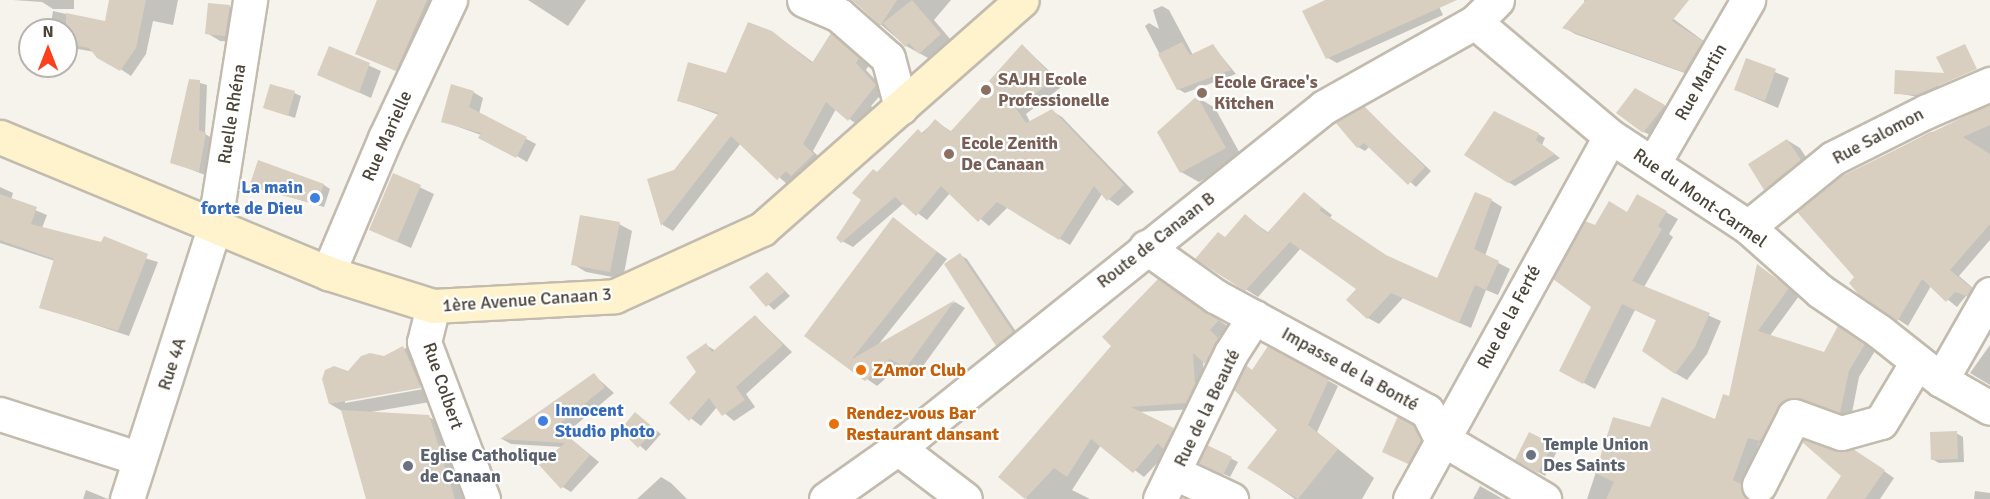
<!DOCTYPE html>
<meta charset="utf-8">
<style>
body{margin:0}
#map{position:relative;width:1990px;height:499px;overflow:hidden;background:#f6f3ec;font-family:Signika,sans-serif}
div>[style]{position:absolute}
.shadow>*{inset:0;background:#0003}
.building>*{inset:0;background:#d8cfc1}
.roads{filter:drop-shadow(2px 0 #c2bbae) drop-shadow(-2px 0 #c2bbae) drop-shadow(0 2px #c2bbae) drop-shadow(0 -2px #c2bbae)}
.minor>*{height:33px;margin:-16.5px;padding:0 16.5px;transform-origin:16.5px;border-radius:16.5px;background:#fff}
.tertiary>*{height:33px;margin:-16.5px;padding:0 16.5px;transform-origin:16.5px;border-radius:16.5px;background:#fff}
.secondary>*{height:33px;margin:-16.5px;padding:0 16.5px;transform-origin:16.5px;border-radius:16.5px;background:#fff3cd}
.dots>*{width:16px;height:16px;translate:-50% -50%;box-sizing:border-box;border:3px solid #fff;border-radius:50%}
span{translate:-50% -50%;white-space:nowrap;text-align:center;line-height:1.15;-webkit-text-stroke:4.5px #fff;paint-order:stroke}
.education-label{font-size:18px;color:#785e54;font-weight:700}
.left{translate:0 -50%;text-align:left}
.street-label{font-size:18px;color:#4b4439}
.shop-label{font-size:18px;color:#366cbe;font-weight:700}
.right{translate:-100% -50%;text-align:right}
.food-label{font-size:18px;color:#c56008;font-weight:700}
.worship-label{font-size:18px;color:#5b616d;font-weight:700}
.north{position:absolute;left:18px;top:18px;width:60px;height:60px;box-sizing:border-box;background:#fff;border:2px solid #b7b4b0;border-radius:50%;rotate:0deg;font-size:16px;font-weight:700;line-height:24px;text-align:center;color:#4b4439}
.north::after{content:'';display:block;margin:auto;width:21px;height:27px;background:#fc3f1d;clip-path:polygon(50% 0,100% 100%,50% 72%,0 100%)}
</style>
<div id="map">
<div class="shadow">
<i style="clip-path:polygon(13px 0,74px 0,74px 9px,53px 9px,42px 2px)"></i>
<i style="clip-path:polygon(110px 0,178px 0,173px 25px,153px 21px,146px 54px,131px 76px,95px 52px,66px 47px,66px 30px,50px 30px,53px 11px,106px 23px)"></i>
<i style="clip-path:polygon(379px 0,443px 0,408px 76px,356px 53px)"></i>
<i style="clip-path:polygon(528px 0,586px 0,568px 26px)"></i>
<i style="clip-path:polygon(852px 0,951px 0,934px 20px,951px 40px,930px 59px,906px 46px)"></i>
<i style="clip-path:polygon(1328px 0,1436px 0,1443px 15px,1337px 63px,1328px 58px)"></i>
<i style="clip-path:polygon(1584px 0,1648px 0,1713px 48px,1696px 77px,1575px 34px,1565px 28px,1585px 4px)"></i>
<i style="clip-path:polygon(209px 5px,230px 7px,243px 14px,238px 42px,220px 41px,207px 33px)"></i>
<i style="clip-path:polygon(1162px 6px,1169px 10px,1193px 55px,1213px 46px,1236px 74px,1185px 93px,1178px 89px,1145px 26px,1149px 23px,1159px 29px,1153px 10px)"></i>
<i style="clip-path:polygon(772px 32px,814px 63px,832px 35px,869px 65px,866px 70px,885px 90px,871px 106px,875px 110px,859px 126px,836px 109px,813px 151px,823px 161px,788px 185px,741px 143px,673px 231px,663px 225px,649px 180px,675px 171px,719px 115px,678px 100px,727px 75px)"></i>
<i style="clip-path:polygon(1023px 46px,1064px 85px,1026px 114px,1030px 122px,1052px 111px,1062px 117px,1134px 192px,1118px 206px,1102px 194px,1070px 245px,1008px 207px,989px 226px,950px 193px,927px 220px,904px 203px,853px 247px,842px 241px,878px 173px,935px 121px,952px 132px,995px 85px)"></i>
<i style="clip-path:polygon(330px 48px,381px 71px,371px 98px,319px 74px)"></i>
<i style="clip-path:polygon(1747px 60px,1789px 78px,1778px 108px,1736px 90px)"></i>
<i style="clip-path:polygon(1939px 77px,1938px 92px,1924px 98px,1896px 93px)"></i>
<i style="clip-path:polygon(190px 80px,207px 85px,205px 134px,212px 138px,205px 175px,172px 162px)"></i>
<i style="clip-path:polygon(1635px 90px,1670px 109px,1650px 135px,1644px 132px)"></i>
<i style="clip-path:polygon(473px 92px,483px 98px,479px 114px,536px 144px,527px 162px,481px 135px,442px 121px)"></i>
<i style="clip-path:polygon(294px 93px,301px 96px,295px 118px,264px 107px)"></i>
<i style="clip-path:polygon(1197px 97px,1215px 108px,1243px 159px,1199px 182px,1181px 172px)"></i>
<i style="clip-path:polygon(1990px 106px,1990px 240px,1959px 276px,1981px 295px,1977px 301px,1966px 296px,1957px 307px,1931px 286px,1908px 326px,1860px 294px,1839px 179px,1931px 132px,1941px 137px)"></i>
<i style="clip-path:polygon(1364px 108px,1431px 171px,1416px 187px,1370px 146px,1365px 151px,1358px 147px)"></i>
<i style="clip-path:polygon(1538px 134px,1545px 138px,1542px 145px,1560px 158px,1515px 186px,1508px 182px)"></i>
<i style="clip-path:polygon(1787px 140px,1800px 148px,1813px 168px,1778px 196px,1765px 189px)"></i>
<i style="clip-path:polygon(394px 175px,434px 194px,411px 248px,371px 230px)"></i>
<i style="clip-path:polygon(324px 185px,330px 189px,324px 207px,251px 186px)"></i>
<i style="clip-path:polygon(0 187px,13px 193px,11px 200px,47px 215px,42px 228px,158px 262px,129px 336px,41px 307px,55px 261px,0 243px)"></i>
<i style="clip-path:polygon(1305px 194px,1332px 215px,1330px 218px,1391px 259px,1438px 280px,1491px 200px,1502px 207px,1485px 256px,1510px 269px,1498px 295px,1486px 290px,1471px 328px,1403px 298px,1379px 324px,1368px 318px,1359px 288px,1301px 248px,1258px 297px,1198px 259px,1226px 238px,1245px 216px,1269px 233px)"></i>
<i style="clip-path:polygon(1638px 196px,1678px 219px,1669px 234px,1673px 237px,1644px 287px,1721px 321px,1707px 354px,1687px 380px,1675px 373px,1658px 321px,1635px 310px,1595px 389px,1573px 377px,1592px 307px,1595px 227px,1627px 214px)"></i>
<i style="clip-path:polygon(893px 219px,947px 259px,878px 345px,955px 302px,965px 308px,918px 373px,902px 364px,877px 386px,806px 336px)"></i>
<i style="clip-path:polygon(619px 224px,632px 231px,623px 279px,586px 272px,573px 264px)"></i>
<i style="clip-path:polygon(960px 255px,967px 259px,1019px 336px,1004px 348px,997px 344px)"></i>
<i style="clip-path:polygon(1758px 266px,1799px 296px,1769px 337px,1825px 354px,1849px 334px,1875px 351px,1859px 377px,1851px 418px,1812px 404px,1794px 406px,1771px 446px,1759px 443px,1743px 487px,1755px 499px,1587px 499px,1614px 418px,1651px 428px,1716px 421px,1730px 398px)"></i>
<i style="clip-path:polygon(768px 273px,790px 296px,774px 310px,751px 288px)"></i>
<i style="clip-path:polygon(1169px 287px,1229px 327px,1219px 337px,1228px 345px,1216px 369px,1203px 360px,1205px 390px,1196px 409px,1138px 412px,1183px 436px,1144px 477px,1101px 445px,1072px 490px,1090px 499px,1027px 499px,1000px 476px)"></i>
<i style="clip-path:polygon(755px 316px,792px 352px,746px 394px,755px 407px,734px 421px,717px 407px,701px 426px,671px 403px,698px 372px,706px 345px,716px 351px)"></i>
<i style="clip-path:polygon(1990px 345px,1990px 385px,1970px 373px)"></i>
<i style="clip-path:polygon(evenodd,406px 348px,428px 361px,442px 400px,371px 412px,429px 417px,450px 429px,472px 499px,367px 499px,342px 411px,330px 404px,349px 373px,406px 348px,428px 385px,429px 388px,345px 403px,345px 400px,428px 385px)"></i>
<i style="clip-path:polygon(1269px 348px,1338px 386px,1317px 432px,1374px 478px,1362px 499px,1295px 499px,1249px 467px,1279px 430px,1247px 367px,1253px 371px)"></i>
<i style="clip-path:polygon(594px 375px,614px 393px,565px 434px,599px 462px,571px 492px,561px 486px,562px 447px,511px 444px,502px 439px)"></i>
<i style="clip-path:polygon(635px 414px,661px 434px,646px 451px,622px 430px)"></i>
<i style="clip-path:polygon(1398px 419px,1426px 434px,1422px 470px,1397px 458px)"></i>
<i style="clip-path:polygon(1956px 433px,1963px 437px,1964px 462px,1939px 463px,1932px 459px)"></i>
<i style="clip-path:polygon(1552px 445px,1558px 449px,1545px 476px,1516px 459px)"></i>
<i style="clip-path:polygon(1208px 447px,1238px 462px,1230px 477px,1207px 466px)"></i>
<i style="clip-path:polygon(1835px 452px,1864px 457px,1894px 478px,1880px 499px,1827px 499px,1843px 475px)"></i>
<i style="clip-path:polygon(661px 477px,671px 483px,687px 499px,637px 499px)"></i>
<i style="clip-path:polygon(1480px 486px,1503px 499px,1473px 499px)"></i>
<i style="clip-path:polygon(86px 490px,108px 499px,109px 499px,83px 499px)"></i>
<i style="clip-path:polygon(1975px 491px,1990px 493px,1990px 499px,1974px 499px)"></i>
</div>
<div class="building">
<i style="clip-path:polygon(109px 0,146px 0,136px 48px,120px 71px,97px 58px,89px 48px,66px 43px,66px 13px,105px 21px)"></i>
<i style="clip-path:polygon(377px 0,427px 0,396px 71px,355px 54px)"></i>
<i style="clip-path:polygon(853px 0,897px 0,880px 26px)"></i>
<i style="clip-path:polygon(912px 0,941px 34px,919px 54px,909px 43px,905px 47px,883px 23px)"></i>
<i style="clip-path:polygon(1325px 0,1457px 0,1326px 59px,1302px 11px)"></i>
<i style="clip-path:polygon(1586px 0,1689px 0,1672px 21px,1703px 41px,1684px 72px,1562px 28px)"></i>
<i style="clip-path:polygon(208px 3px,230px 5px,225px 36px,205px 34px)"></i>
<i style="clip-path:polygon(748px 22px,772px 31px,812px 63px,831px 33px,859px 58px,856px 63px,876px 85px,848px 121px,826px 102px,803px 144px,814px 154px,791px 176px,786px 171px,777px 180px,731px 136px,661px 226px,647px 179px,674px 170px,719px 113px,677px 101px,688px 62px,726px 73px)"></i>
<i style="clip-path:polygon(1182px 42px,1190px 55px,1213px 44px,1231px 70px,1177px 90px,1158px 54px)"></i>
<i style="clip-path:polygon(1022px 44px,1055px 79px,1016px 108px,1026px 123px,1052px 109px,1124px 185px,1107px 201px,1094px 186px,1059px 240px,997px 202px,978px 222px,941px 186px,916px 216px,895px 197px,841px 243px,836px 238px,861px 200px,852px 193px,873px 169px,877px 172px,918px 129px,923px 134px,935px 119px,950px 132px,993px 85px,989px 81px)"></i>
<i style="clip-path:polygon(1965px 44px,1977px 69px,1917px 95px,1894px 94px,1895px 70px,1944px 73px,1936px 57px)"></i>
<i style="clip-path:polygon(329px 46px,370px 63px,359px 93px,317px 75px)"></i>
<i style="clip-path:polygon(1746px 58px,1776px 69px,1765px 101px,1734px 90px)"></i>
<i style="clip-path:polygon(189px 79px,200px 80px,199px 130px,206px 133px,199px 172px,170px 163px)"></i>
<i style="clip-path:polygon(270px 84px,295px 91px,288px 116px,263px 108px)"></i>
<i style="clip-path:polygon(451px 84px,474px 91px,469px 107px,527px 137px,516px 158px,478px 138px,481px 133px,441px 122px)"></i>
<i style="clip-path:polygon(1635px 88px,1665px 105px,1643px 133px,1616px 113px)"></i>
<i style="clip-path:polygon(1197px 96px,1226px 148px,1180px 173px,1157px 132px)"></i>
<i style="clip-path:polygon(1990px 104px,1990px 125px,1963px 137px,1990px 154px,1990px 224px,1950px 270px,1972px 288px,1967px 296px,1955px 292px,1946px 302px,1922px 279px,1897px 322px,1859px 295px,1849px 283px,1854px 277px,1797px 212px,1838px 178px)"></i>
<i style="clip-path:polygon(1364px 106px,1425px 167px,1408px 185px,1364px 143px,1357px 148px,1335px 122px)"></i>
<i style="clip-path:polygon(1494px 111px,1539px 133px,1536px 140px,1555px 154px,1508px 183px,1464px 155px)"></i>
<i style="clip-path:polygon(1787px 139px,1801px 160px,1764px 190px,1748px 164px)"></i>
<i style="clip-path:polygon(258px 160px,324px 184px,317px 204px,249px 187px)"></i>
<i style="clip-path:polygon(393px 173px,421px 185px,397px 242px,369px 230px)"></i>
<i style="clip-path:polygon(1304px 192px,1322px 207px,1319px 210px,1386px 255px,1437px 278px,1475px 192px,1492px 199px,1474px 249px,1499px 261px,1486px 290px,1475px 285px,1459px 323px,1391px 293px,1367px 319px,1346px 300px,1356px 289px,1290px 242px,1245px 291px,1195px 259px,1218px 232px,1225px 237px,1245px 214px,1267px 233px)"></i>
<i style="clip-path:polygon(0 194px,37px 207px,31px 224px,101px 242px,104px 236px,148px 254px,118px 331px,39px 308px,54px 259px,0 240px)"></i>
<i style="clip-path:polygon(1637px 194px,1667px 211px,1658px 226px,1662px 229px,1632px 281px,1710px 313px,1695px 347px,1675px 374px,1642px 351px,1656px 320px,1622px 304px,1583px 384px,1559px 371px,1591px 307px,1553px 279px,1585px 221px,1595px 225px,1609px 201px,1627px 212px)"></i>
<i style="clip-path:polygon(580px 215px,620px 222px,610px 272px,571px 265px)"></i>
<i style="clip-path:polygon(893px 217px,937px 252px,852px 359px,955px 300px,906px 368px,890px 359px,865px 381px,804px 336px)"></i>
<i style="clip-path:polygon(960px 253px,1013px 332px,996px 346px,944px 264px)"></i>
<i style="clip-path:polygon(1757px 264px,1789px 288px,1758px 331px,1824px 352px,1838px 326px,1865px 344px,1849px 371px,1840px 413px,1800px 398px,1783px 401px,1760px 441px,1748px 438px,1733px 480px,1741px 484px,1747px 499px,1606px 499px,1614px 482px,1595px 473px,1613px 417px,1650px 427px,1662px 397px,1715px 419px,1723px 394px,1729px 396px)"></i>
<i style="clip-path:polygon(767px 272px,785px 291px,766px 307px,749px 287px)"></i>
<i style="clip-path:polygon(1158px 279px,1219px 320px,1210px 330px,1218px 338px,1205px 364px,1193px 353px,1195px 384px,1186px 403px,1131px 407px,1174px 428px,1163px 449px,1158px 443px,1133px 473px,1091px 439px,1067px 477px,1054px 468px,1025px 499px,998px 477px,1111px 346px,1102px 337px)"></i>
<i style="clip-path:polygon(755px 315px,783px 345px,736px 387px,745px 400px,722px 416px,709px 398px,689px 421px,669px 403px,696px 372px,686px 357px,706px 343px,712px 352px)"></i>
<i style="clip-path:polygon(403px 346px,421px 388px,329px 404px,322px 379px,325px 370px,334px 366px,348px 371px,361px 356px,370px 353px,384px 356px)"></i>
<i style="clip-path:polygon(1268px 346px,1329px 379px,1308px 425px,1338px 449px,1298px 499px,1247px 468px,1277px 430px,1234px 390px,1246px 365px,1252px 370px)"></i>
<i style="clip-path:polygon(594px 373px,605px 387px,556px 427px,590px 455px,561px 489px,539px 465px,565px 443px,500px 439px)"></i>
<i style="clip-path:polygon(341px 410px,429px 415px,455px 499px,366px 499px)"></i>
<i style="clip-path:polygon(635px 412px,655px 429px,638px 448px,620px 430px)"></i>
<i style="clip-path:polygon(1398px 416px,1413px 425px,1421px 440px,1408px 464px,1382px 452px)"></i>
<i style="clip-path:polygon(1957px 431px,1958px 459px,1931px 460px,1930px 432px)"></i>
<i style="clip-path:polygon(1529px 432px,1553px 444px,1538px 473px,1515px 460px)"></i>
<i style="clip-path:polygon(1803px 439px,1835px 451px,1853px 449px,1885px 470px,1865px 499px,1826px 499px,1841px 476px,1802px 442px)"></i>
<i style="clip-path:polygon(1207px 445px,1232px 457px,1223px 475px,1198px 463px)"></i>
</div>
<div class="roads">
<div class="minor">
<i style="left:804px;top:0;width:38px;rotate:23deg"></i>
<i style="left:839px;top:15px;width:65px;rotate:41.3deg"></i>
<i style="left:888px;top:58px;width:51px;rotate:75.1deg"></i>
<i style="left:1475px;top:22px;width:177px;rotate:40.2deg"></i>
<i style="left:1610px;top:136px;width:165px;rotate:33.4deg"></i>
<i style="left:1748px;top:227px;width:96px;rotate:41.6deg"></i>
<i style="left:1820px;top:291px;width:71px;rotate:34.1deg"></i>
<i style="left:1879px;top:331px;width:79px;rotate:38.3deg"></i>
<i style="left:1941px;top:380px;width:56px;rotate:29.7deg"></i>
<i style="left:1653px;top:164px;width:190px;rotate:-59.9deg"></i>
<i style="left:1748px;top:227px;width:109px;rotate:-39.1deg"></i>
<i style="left:1833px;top:158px;width:105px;rotate:-26.6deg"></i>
<i style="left:1927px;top:111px;width:69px;rotate:-23.2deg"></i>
<i style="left:1146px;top:247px;width:85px;rotate:35.4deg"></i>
<i style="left:1215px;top:296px;width:241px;rotate:28.5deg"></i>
<i style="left:1427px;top:411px;width:30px;rotate:63deg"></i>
<i style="left:1441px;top:438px;width:120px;rotate:30.6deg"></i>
<i style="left:328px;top:273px;width:147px;rotate:-67.1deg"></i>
<i style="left:385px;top:138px;width:153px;rotate:-64.8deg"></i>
<i style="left:1941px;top:380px;width:99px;rotate:-60.3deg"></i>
<i style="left:0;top:414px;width:145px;rotate:17.7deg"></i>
<i style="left:898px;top:448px;width:84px;rotate:37.3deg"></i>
<i style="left:1175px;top:473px;width:62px;rotate:24.9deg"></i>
<i style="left:1759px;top:485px;width:77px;rotate:-63.1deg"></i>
<i style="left:1794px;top:416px;width:50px;rotate:19.9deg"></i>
<i style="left:1841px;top:433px;width:41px;rotate:-15.4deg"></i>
<i style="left:1881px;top:422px;width:70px;rotate:-59deg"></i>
<i style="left:127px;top:499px;width:285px;rotate:-72.2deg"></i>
<i style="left:214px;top:228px;width:231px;rotate:-81deg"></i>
<i style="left:1160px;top:499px;width:162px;rotate:-64.1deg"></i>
<i style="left:1231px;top:353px;width:43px;rotate:-57.4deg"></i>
<i style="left:1410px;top:499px;width:414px;rotate:-61.1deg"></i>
</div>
<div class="tertiary">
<i style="left:433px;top:306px;width:37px;rotate:104deg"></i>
<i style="left:424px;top:342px;width:168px;rotate:69.4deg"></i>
<i style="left:826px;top:499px;width:88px;rotate:-35.3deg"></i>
<i style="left:898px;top:448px;width:546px;rotate:-38.68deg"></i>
<i style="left:1324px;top:107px;width:173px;rotate:-29.4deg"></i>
<i style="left:1475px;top:22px;width:31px;rotate:-45deg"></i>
</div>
<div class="secondary">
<i style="left:0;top:137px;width:355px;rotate:22.5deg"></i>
<i style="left:328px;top:273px;width:110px;rotate:17.4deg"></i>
<i style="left:433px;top:306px;width:182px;rotate:-3.1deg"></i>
<i style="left:615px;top:296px;width:162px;rotate:-24.5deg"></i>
<i style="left:762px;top:229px;width:346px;rotate:-41.4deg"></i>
</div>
</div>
<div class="dots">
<i style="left:986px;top:90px;background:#8d6e63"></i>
<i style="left:1202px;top:93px;background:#8d6e63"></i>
<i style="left:949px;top:154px;background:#8d6e63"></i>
<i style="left:315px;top:198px;background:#3f7fe0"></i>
<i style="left:861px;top:370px;background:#e8710a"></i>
<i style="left:543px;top:421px;background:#3f7fe0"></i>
<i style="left:834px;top:424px;background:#e8710a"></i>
<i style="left:1531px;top:455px;background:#6b7280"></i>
<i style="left:408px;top:466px;background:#6b7280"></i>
</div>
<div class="education-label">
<span class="left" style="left:998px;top:90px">SAJH Ecole<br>Professionelle</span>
<span class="left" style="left:1214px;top:93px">Ecole Grace's<br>Kitchen</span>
<span class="left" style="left:961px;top:154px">Ecole Zenith<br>De Canaan</span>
</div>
<div class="street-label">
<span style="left:1701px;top:82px;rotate:-60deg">Rue Martin</span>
<span style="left:232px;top:114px;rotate:-81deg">Ruelle Rhéna</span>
<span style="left:387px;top:136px;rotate:-66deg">Rue Marielle</span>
<span style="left:1878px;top:136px;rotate:-28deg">Rue Salomon</span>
<span style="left:1700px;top:198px;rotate:35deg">Rue du Mont-Carmel</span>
<span style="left:1156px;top:240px;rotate:-38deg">Route de Canaan B</span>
<span style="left:527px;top:300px;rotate:-4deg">1ère Avenue Canaan 3</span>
<span style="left:1509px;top:317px;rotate:-62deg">Rue de la Ferté</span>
<span style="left:172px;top:364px;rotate:-72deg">Rue 4A</span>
<span style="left:1350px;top:369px;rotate:29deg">Impasse de la Bonté</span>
<span style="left:443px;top:386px;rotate:71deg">Rue Colbert</span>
<span style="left:1207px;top:408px;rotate:-64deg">Rue de la Beauté</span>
</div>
<div class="shop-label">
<span class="right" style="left:303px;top:198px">La main<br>forte de Dieu</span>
<span class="left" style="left:555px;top:421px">Innocent<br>Studio photo</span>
</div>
<div class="food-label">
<span class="left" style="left:873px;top:370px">ZAmor Club</span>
<span class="left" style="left:846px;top:424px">Rendez-vous Bar<br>Restaurant dansant</span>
</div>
<div class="worship-label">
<span class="left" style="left:1543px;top:455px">Temple Union<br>Des Saints</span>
<span class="left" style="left:420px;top:466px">Eglise Catholique<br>de Canaan</span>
</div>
<div class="north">N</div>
</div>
